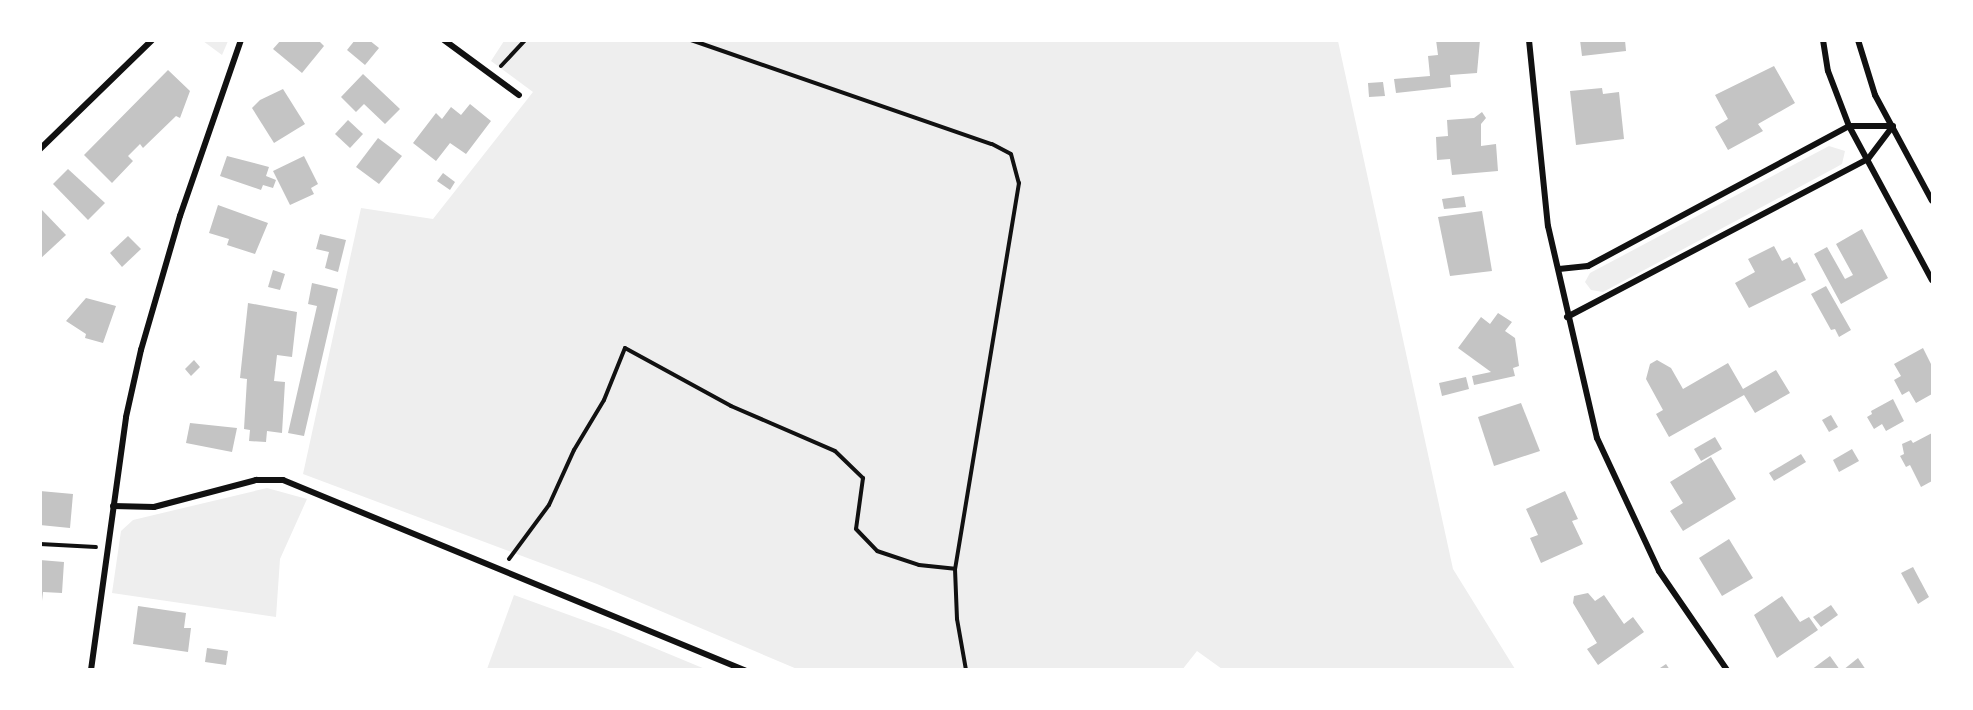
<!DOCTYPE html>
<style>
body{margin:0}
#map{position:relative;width:1973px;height:710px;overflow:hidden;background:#fff;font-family:Signika,sans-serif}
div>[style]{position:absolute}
.green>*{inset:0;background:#eee}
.building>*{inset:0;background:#c4c4c4}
.path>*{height:4px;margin:-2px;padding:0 2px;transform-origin:2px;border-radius:2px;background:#111}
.minor>*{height:6px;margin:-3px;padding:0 3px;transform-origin:3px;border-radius:3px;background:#111}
span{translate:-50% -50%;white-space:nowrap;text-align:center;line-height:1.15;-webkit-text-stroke:4.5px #fff;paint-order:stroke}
.frame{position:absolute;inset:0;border:42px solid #fff;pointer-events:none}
</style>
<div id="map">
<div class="green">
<i style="clip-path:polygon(203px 41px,228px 41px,222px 55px)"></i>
<i style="clip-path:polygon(504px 41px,1338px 41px,1453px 569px,1515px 669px,1222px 669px,1197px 651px,1182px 670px,797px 669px,597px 584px,303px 474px,361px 208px,433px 219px,533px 92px,491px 61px)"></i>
<i style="clip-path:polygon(1829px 146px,1845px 151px,1842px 164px,1833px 169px,1603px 292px,1591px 290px,1585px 282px,1590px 273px)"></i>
<i style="clip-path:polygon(267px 488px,307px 499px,280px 559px,276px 617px,112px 593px,121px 531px,133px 520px)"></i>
<i style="clip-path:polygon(514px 595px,616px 632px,705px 669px,487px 669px)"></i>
</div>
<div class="building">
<i style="clip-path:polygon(281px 40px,318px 40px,324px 46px,302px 73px,273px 49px)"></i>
<i style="clip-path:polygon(355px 40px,369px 40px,379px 48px,365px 65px,347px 50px)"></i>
<i style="clip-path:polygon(1436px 40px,1480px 40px,1477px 73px,1450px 75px,1451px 87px,1396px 93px,1394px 79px,1430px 76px,1428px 56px,1438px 55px)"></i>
<i style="clip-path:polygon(1580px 40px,1625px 40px,1626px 51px,1582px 56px)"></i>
<i style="clip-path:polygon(1774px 66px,1795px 103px,1758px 124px,1763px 131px,1728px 150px,1715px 127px,1728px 119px,1715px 95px)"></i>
<i style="clip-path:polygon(168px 70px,190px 91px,180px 118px,176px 116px,143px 148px,140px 144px,128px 156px,133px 161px,112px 183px,84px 155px)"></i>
<i style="clip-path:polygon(363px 74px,400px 109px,385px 124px,364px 104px,356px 112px,341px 97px)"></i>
<i style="clip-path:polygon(1383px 82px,1385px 96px,1369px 97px,1368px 83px)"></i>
<i style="clip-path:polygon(1602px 88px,1603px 94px,1619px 92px,1624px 139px,1576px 145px,1570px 91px)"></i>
<i style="clip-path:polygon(283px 89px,305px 124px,274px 143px,252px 108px,260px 100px)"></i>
<i style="clip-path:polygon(470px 104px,491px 121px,466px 154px,450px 143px,436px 161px,413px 143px,436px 113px,442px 119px,451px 107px,461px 115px)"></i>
<i style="clip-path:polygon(1482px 112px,1486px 118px,1481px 124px,1481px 146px,1496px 144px,1498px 171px,1452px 175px,1450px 159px,1437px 160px,1436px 137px,1448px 136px,1447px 120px,1474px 118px)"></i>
<i style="clip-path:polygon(348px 120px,363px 134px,350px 148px,335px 134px)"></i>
<i style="clip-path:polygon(378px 138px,402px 156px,379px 184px,356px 167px)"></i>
<i style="clip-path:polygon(227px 156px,269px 167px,266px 176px,276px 180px,273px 188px,263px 185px,261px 190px,220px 176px)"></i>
<i style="clip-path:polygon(304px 156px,318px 184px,311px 188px,314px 194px,290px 205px,273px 171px)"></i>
<i style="clip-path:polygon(68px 169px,105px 203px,88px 220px,53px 184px)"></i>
<i style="clip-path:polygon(443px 173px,455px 182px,450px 190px,437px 181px)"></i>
<i style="clip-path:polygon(1464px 196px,1466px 207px,1444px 209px,1442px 199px)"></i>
<i style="clip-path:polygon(218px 205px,268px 223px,255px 254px,227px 245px,229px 239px,209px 233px)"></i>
<i style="clip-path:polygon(42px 210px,66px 235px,40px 259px,40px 212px)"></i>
<i style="clip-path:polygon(1482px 211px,1492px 271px,1450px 276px,1438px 217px)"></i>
<i style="clip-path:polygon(1862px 229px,1888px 278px,1841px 304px,1814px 254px,1827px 247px,1845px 279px,1853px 275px,1836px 244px)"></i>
<i style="clip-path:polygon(320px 234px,346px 240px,338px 272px,325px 268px,329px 252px,316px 249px)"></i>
<i style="clip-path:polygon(128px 236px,141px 249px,122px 267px,110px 253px)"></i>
<i style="clip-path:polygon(1774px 246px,1782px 261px,1790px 257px,1794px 264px,1797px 262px,1806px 280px,1749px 308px,1735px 283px,1755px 272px,1748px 259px)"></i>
<i style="clip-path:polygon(273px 270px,285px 274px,280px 290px,268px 287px)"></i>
<i style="clip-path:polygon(312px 283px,338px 289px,304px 436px,288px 433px,317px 306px,308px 304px)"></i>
<i style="clip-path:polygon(1826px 286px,1851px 330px,1839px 337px,1835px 329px,1831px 330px,1811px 294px)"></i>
<i style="clip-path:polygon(86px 298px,116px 306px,103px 343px,85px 338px,86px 334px,66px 321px)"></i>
<i style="clip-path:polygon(248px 303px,297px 312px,292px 357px,277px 355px,274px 381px,285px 382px,282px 433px,267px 431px,266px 442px,249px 441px,250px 430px,244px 429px,247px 379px,240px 378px)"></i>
<i style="clip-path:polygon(1498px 313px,1512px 322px,1505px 331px,1515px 338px,1519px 366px,1513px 368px,1515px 376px,1474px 385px,1472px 376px,1491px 372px,1458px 348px,1481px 317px,1490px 324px)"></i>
<i style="clip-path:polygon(1923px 348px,1932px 366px,1932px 394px,1916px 403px,1909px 391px,1902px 395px,1894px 380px,1901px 376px,1894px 364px)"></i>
<i style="clip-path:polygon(194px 360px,200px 367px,191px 376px,185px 369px)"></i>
<i style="clip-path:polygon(1657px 360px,1671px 368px,1683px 389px,1728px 363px,1743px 389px,1776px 370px,1790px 393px,1755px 413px,1744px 395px,1669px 437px,1656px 414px,1663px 410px,1646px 379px,1650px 364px)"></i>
<i style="clip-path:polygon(1466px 377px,1469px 389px,1442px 396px,1439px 383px)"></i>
<i style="clip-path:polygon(1893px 399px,1904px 421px,1886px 431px,1882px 424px,1874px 429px,1867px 417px,1872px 414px,1871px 411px)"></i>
<i style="clip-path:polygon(1521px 403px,1540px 451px,1494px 466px,1478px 417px)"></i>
<i style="clip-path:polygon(1831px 415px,1838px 427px,1829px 432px,1822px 420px)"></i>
<i style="clip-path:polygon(190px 423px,237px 428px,232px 452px,186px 443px)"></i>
<i style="clip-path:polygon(1932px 433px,1932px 481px,1921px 487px,1910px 465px,1906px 467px,1900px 456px,1904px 454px,1902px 444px,1911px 440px,1913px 443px)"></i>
<i style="clip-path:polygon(1715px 437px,1722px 449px,1701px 461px,1694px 449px)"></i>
<i style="clip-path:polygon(1852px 449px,1859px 461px,1839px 472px,1833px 460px)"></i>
<i style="clip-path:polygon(1801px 454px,1806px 462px,1774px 481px,1769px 473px)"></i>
<i style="clip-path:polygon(1711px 457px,1736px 499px,1683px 531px,1670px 511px,1683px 503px,1670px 482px)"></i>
<i style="clip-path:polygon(40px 491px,73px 494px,70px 528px,40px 525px)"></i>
<i style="clip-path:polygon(1565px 491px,1578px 519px,1572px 521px,1583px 544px,1541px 563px,1530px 538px,1538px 535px,1526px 509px)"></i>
<i style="clip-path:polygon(1729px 539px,1753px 578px,1722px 596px,1699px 558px)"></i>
<i style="clip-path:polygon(40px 560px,64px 562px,62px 593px,43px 592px,42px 601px)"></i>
<i style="clip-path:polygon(1913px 567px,1929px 597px,1918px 604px,1901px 573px)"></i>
<i style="clip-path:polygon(1588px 593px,1595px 601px,1604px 595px,1624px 624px,1633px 617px,1644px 632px,1598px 665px,1587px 649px,1597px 643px,1573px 603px,1574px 596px)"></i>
<i style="clip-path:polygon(1782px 596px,1800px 622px,1809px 617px,1818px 630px,1777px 658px,1754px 615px)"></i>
<i style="clip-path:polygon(1831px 605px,1838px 615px,1821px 627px,1813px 617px)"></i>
<i style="clip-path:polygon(138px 606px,186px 613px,184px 628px,191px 628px,188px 652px,133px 644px)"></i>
<i style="clip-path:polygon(207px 648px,228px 651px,226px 665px,205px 662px)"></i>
<i style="clip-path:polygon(1830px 656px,1840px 670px,1811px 670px)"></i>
<i style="clip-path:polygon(1858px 658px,1866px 670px,1843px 670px)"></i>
<i style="clip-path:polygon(1666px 664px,1670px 670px,1657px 670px)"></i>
</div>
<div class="path">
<i style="left:691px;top:40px;width:318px;rotate:19.1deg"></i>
<i style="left:992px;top:144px;width:21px;rotate:28deg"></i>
<i style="left:1011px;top:154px;width:30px;rotate:75deg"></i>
<i style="left:1019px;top:183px;width:391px;rotate:99.4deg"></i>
<i style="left:501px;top:66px;width:35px;rotate:-47deg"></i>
<i style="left:40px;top:544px;width:56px;rotate:3.1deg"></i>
<i style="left:509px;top:559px;width:67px;rotate:-53.5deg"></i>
<i style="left:549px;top:505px;width:60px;rotate:-65.6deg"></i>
<i style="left:574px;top:450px;width:58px;rotate:-59deg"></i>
<i style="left:604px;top:400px;width:56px;rotate:-68deg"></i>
<i style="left:625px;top:348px;width:121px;rotate:28.7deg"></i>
<i style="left:731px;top:406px;width:113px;rotate:23.4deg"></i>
<i style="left:835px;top:451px;width:39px;rotate:44deg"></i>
<i style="left:863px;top:478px;width:51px;rotate:97.8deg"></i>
<i style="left:856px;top:529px;width:30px;rotate:46deg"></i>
<i style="left:877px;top:551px;width:44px;rotate:18.4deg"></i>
<i style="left:919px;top:565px;width:36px;rotate:6deg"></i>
<i style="left:955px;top:569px;width:50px;rotate:87.7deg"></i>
<i style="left:957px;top:619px;width:52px;rotate:80deg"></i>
</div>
<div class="minor">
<i style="left:444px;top:40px;width:93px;rotate:36.3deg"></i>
<i style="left:1529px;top:40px;width:187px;rotate:84.2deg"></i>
<i style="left:1548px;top:226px;width:218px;rotate:77deg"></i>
<i style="left:1597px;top:438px;width:147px;rotate:65deg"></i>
<i style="left:1659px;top:571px;width:120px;rotate:55.5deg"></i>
<i style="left:1823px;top:40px;width:31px;rotate:81deg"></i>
<i style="left:1828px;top:71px;width:59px;rotate:69.1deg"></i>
<i style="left:1849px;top:126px;width:175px;rotate:61.7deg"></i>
<i style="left:1858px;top:40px;width:58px;rotate:72.8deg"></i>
<i style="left:1875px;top:95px;width:120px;rotate:61.7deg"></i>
<i style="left:40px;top:149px;width:156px;rotate:-44.2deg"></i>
<i style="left:1559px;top:269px;width:29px;rotate:-6deg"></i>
<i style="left:1588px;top:266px;width:296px;rotate:-28.2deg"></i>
<i style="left:1849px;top:126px;width:44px"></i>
<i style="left:1567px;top:317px;width:340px;rotate:-27.7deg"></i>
<i style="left:1868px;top:159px;width:41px;rotate:-52.9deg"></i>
<i style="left:113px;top:506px;width:41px;rotate:1.4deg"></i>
<i style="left:154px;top:507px;width:106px;rotate:-14.8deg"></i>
<i style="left:256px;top:480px;width:27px"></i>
<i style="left:283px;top:480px;width:500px;rotate:22.4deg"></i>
<i style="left:91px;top:670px;width:255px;rotate:-82.1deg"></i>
<i style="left:126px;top:417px;width:69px;rotate:-77.4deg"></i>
<i style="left:141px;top:350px;width:140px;rotate:-73.8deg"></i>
<i style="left:180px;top:216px;width:186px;rotate:-70.9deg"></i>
</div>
<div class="frame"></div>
</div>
